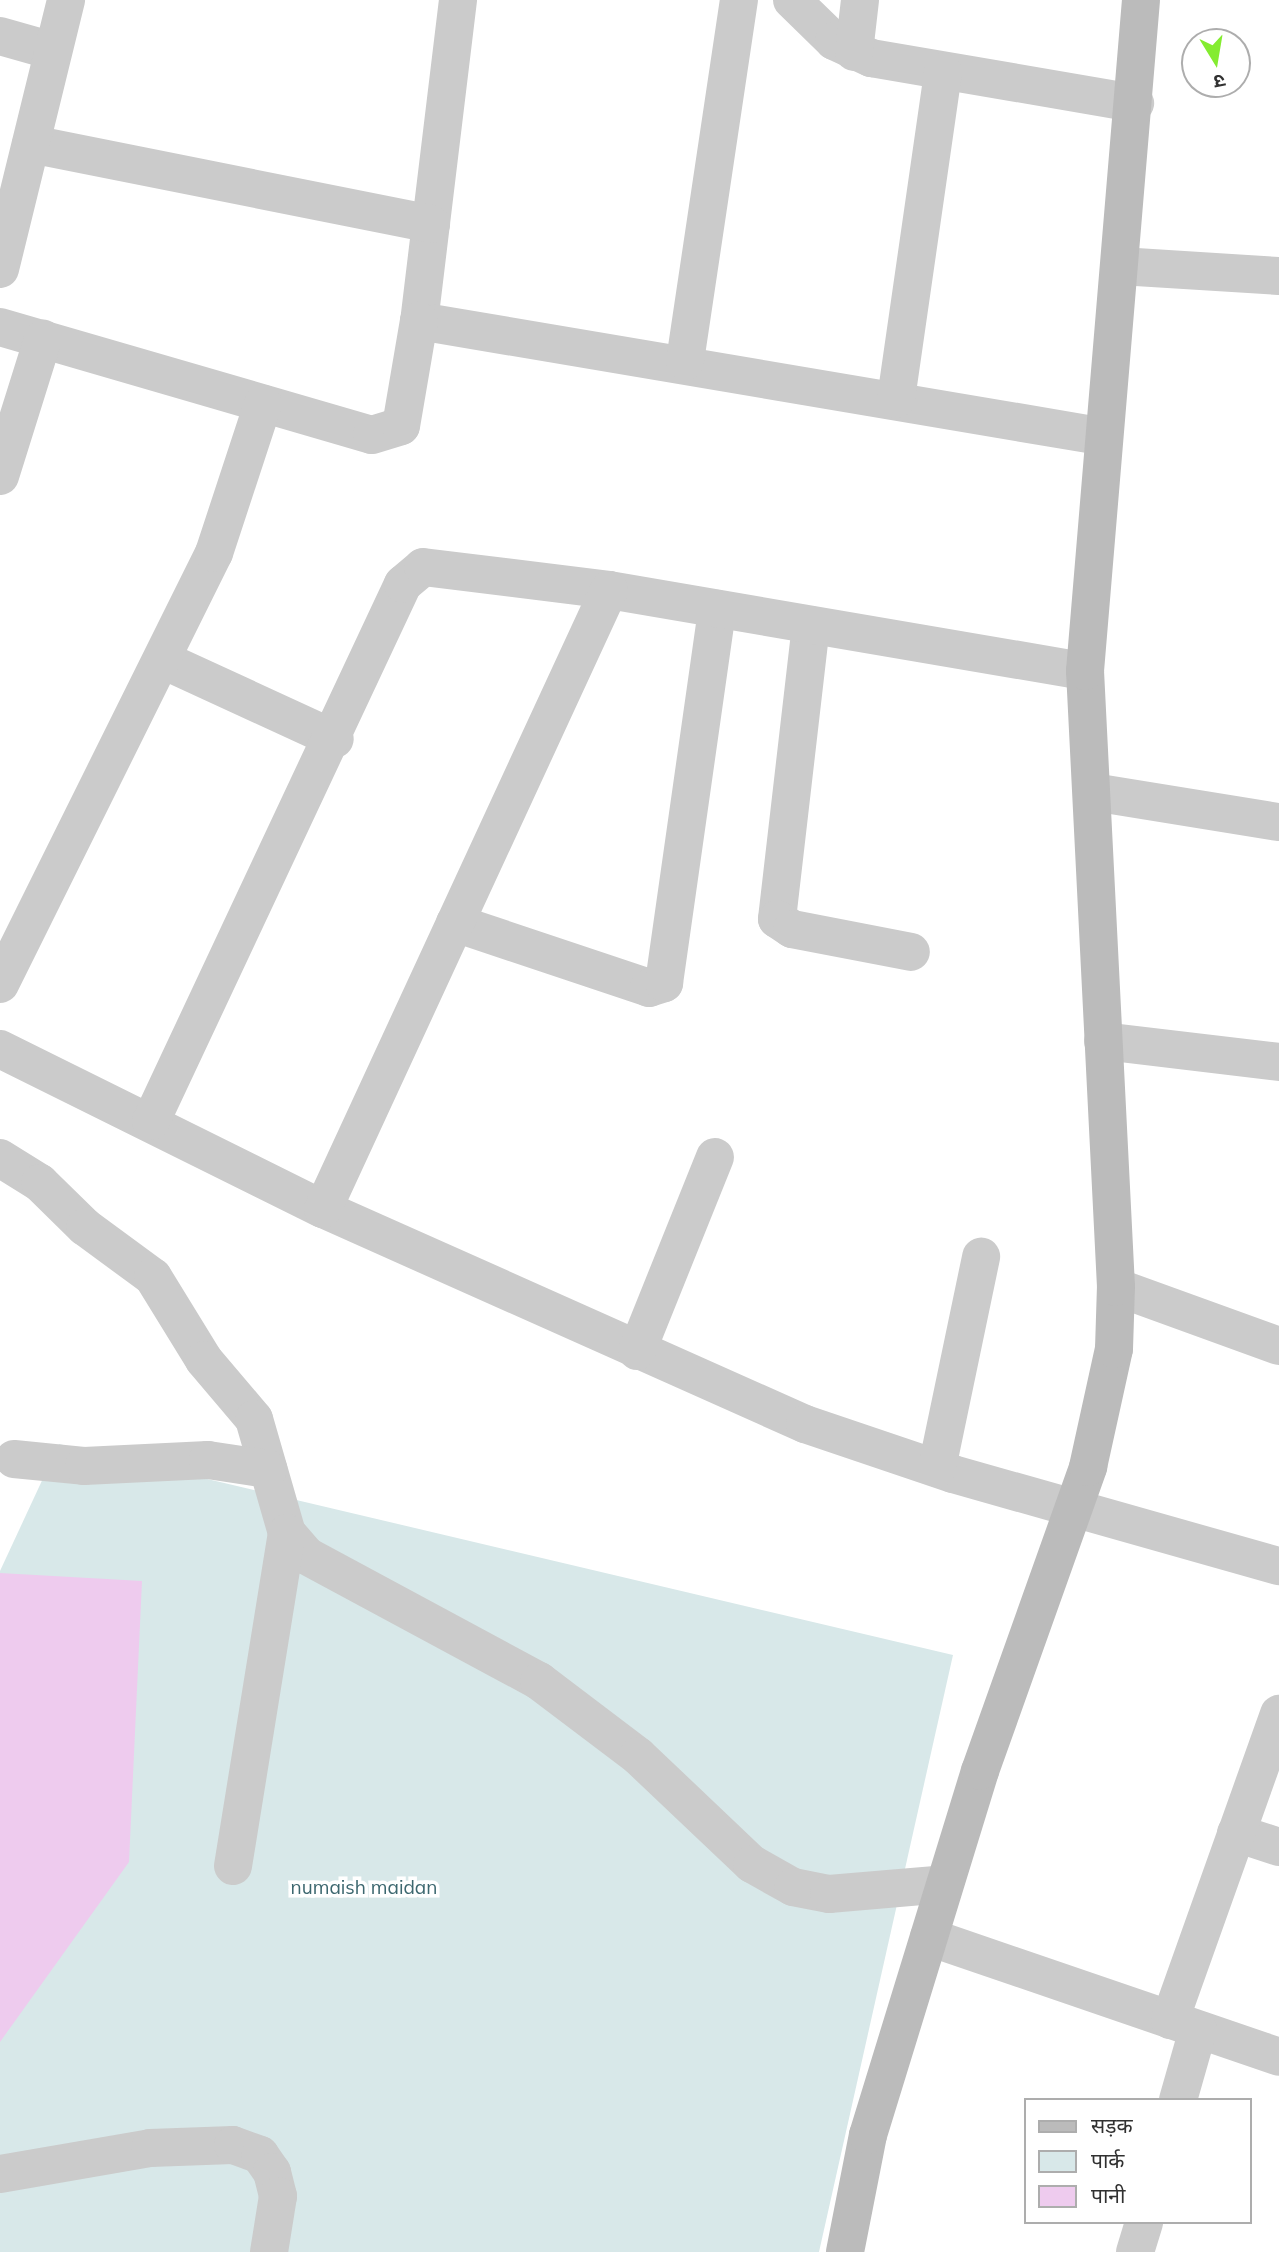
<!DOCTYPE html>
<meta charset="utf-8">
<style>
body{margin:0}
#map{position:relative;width:1279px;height:2252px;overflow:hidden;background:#fff;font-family:Mulish,"Noto Sans Devanagari",sans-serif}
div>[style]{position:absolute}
.green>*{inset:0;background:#d8e8e9}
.water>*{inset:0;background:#eecbee}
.street>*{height:38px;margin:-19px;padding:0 19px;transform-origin:19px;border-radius:19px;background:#cbcbcb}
.secondary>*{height:38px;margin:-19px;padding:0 19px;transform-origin:19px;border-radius:19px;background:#bbb}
span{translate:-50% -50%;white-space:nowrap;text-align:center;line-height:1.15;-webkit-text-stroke:7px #fff;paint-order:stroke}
.park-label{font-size:19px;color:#3c676f}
.legend{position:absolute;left:1024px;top:2098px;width:228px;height:126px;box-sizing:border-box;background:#fff;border:2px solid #adadad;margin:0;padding:9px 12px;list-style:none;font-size:21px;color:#313131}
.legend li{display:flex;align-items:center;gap:14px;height:35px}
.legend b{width:35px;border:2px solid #adadad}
.north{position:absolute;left:1181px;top:28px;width:70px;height:70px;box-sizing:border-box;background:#fff;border:2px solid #adadad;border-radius:50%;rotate:169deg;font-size:19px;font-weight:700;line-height:28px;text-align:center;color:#313131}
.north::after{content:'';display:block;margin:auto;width:24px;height:32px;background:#84ec30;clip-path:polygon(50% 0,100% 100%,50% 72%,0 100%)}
</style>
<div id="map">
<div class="green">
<i style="clip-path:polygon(59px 1444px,953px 1655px,819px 2252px,0 2252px,0 1571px)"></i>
</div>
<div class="water">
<i style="clip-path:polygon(0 1573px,142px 1581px,129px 1862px,0 2042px)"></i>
</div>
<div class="street">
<i style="left:458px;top:0;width:323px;rotate:96.9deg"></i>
<i style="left:419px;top:321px;width:691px;rotate:9.59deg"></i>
<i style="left:792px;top:0;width:59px;rotate:44.3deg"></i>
<i style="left:834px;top:41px;width:41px;rotate:24.7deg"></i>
<i style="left:871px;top:58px;width:268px;rotate:9.7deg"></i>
<i style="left:0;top:36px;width:55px;rotate:15.8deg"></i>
<i style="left:854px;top:52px;width:52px;rotate:-83.4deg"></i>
<i style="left:31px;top:144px;width:408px;rotate:11.3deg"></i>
<i style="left:1120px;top:266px;width:159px;rotate:3.6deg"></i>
<i style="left:0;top:269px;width:277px;rotate:-76.2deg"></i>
<i style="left:0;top:327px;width:387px;rotate:16.2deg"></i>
<i style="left:372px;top:435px;width:30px;rotate:-17deg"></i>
<i style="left:401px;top:426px;width:107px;rotate:-80.3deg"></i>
<i style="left:685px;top:361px;width:365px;rotate:-81.5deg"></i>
<i style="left:896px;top:399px;width:330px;rotate:-81.8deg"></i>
<i style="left:0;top:476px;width:144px;rotate:-72.6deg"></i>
<i style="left:811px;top:625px;width:296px;rotate:96.6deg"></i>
<i style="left:777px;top:919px;width:18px;rotate:34deg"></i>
<i style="left:792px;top:929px;width:121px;rotate:10.9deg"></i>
<i style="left:163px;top:660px;width:189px;rotate:24.7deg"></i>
<i style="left:1093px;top:792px;width:188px;rotate:9.2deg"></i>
<i style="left:455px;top:923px;width:205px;rotate:18.5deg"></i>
<i style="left:649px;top:988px;width:16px;rotate:-18deg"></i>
<i style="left:664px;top:983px;width:378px;rotate:-81.9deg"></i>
<i style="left:0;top:984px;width:481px;rotate:-63.6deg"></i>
<i style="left:214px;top:553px;width:157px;rotate:-71.8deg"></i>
<i style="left:1103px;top:1041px;width:177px;rotate:6.8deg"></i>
<i style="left:0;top:1049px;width:360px;rotate:26.4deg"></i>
<i style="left:323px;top:1209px;width:528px;rotate:24.04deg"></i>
<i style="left:805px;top:1424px;width:156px;rotate:18.7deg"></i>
<i style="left:953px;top:1474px;width:339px;rotate:15.8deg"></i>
<i style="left:151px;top:1121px;width:593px;rotate:-64.86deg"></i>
<i style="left:403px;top:584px;width:26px;rotate:-40deg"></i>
<i style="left:423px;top:567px;width:187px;rotate:7deg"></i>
<i style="left:609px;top:590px;width:483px;rotate:9.7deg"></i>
<i style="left:0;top:1158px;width:47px;rotate:32deg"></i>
<i style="left:40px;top:1183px;width:63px;rotate:44.4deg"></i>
<i style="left:85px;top:1227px;width:84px;rotate:36.3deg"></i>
<i style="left:153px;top:1277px;width:97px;rotate:58.4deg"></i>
<i style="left:204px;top:1360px;width:77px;rotate:49.7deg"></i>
<i style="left:254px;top:1419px;width:119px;rotate:73.9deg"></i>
<i style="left:287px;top:1533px;width:30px;rotate:49deg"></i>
<i style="left:307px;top:1556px;width:264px;rotate:28.3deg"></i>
<i style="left:539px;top:1681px;width:124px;rotate:37.1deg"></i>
<i style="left:638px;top:1756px;width:157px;rotate:43.5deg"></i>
<i style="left:752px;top:1864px;width:47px;rotate:29.3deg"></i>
<i style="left:793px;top:1887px;width:37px;rotate:11deg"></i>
<i style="left:829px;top:1894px;width:116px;rotate:-4.9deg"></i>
<i style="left:323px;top:1209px;width:682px;rotate:-65.2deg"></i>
<i style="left:1116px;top:1287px;width:173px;rotate:19.9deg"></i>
<i style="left:637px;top:1351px;width:209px;rotate:-68.1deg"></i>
<i style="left:14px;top:1459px;width:70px;rotate:5.7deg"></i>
<i style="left:84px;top:1466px;width:124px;rotate:-2.8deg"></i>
<i style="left:208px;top:1460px;width:61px;rotate:8.5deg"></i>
<i style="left:937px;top:1468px;width:216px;rotate:-78.2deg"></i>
<i style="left:1236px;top:1833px;width:45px;rotate:18deg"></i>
<i style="left:233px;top:1866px;width:337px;rotate:-80.8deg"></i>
<i style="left:929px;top:1937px;width:370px;rotate:18.9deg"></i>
<i style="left:1170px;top:2020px;width:325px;rotate:-70.4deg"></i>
<i style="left:1178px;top:2100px;width:73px;rotate:-74.1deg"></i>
<i style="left:0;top:2174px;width:152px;rotate:-9.8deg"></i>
<i style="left:150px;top:2148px;width:83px;rotate:-2.1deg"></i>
<i style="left:233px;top:2145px;width:29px;rotate:20deg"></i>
<i style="left:260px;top:2155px;width:21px;rotate:55deg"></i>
<i style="left:272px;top:2172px;width:25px;rotate:76deg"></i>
<i style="left:278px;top:2196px;width:57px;rotate:99.1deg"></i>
<i style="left:1135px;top:2252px;width:31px;rotate:-73deg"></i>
</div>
<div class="secondary">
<i style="left:845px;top:2252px;width:119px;rotate:-78.9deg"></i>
<i style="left:868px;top:2135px;width:381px;rotate:-72.9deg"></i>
<i style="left:980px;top:1771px;width:323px;rotate:-70.4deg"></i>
<i style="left:1088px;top:1467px;width:121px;rotate:-77.6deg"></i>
<i style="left:1114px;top:1349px;width:62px;rotate:-88.2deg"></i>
<i style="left:1116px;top:1287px;width:617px;rotate:-92.88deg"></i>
<i style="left:1085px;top:671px;width:673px;rotate:-85.23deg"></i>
</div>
<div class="park-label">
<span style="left:364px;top:1888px">numaish maidan</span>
</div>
<ul class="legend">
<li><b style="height:9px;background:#bbb"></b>सड़क</li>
<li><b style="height:19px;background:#d8e8e9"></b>पार्क</li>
<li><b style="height:19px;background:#eecbee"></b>पानी</li>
</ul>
<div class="north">उ</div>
</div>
